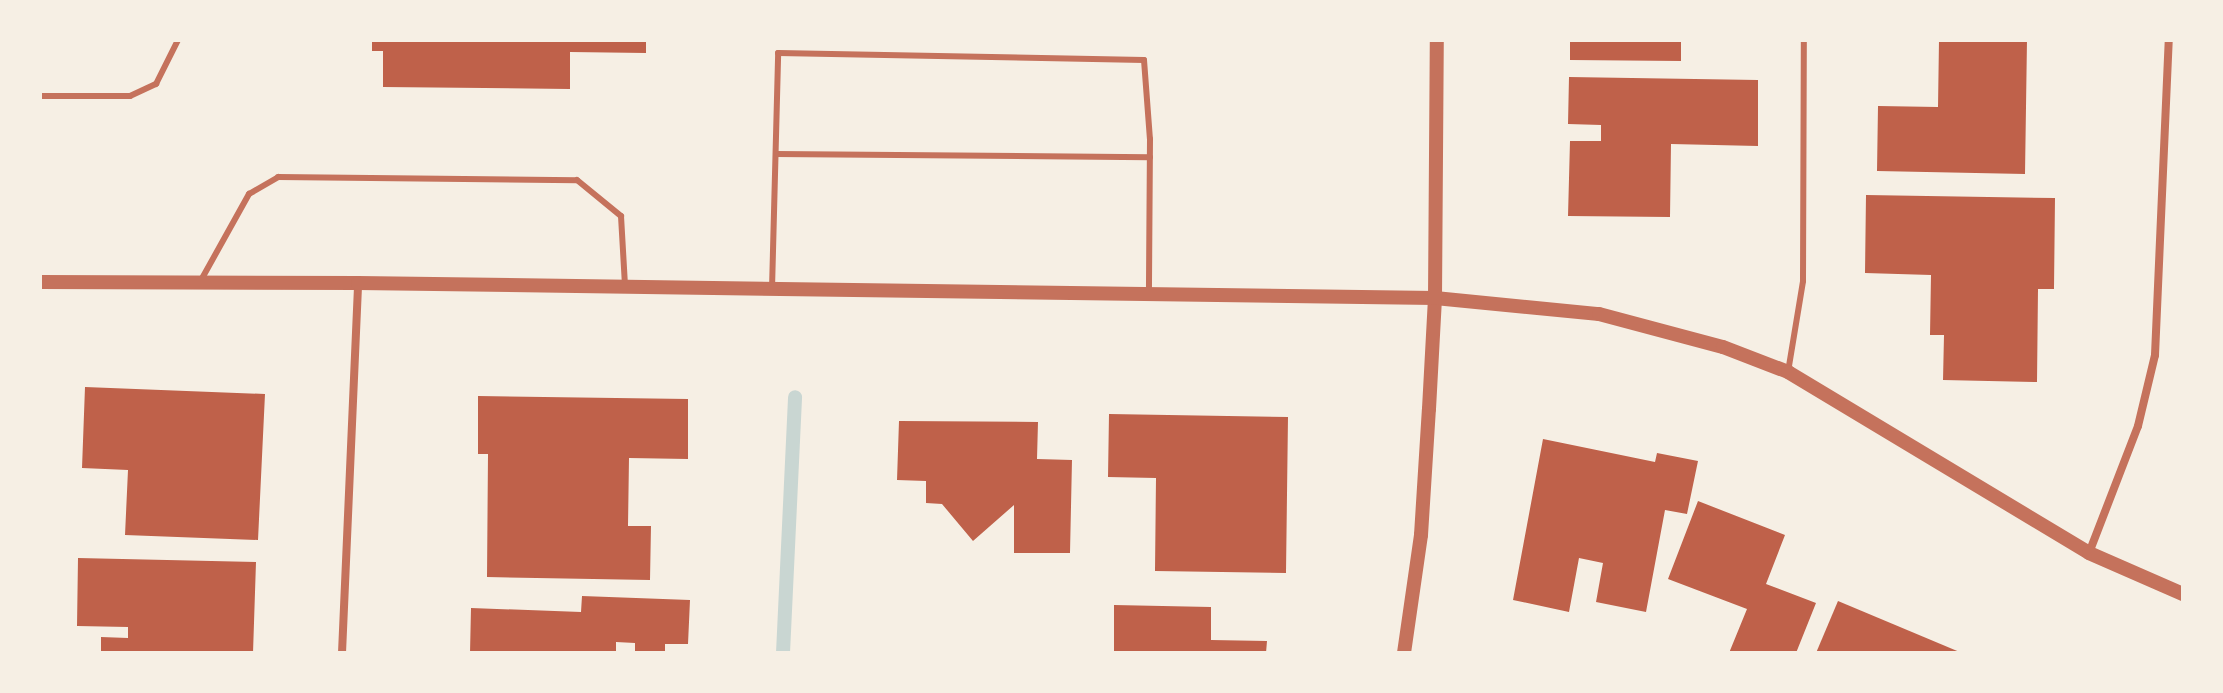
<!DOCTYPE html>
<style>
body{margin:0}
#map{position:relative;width:2223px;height:693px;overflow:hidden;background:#f6efe4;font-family:"Exo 2",sans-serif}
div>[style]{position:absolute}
.stream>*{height:14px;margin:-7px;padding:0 7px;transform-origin:7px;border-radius:7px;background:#c9d6d2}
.building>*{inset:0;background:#bf614a}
.service>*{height:6px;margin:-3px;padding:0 3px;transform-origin:3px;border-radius:3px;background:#c5725c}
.minor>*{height:8px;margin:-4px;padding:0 4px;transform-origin:4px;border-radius:4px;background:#c5725c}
.tertiary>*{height:14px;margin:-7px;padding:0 7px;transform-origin:7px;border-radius:7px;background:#c5725c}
span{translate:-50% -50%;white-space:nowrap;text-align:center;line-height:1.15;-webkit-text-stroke:6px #f6efe4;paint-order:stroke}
.frame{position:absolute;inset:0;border:42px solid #f6efe4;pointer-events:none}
</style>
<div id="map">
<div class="stream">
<i style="left:783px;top:653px;width:256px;rotate:-87.3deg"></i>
</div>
<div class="building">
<i style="clip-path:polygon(372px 40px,646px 40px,646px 53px,570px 52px,570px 89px,383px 87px,383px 51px,372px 51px)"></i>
<i style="clip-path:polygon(1570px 40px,1681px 40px,1681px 61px,1570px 60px)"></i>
<i style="clip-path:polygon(1939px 40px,2027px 40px,2025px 174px,1877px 171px,1878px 106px,1938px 107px)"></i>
<i style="clip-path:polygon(1569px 77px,1758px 80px,1758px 146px,1671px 144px,1670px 217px,1568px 216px,1570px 141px,1601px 141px,1601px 125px,1568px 124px)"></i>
<i style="clip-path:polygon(1866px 195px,2055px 198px,2054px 289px,2038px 289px,2037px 382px,1943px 380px,1944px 335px,1930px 335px,1931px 275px,1865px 273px)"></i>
<i style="clip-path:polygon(85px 387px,265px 394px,258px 540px,125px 535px,128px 470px,82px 468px)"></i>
<i style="clip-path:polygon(478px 396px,688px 399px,688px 459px,629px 458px,628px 526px,651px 526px,650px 580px,487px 577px,488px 454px,478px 454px)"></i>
<i style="clip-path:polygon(1109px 414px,1288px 417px,1286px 573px,1155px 571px,1156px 478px,1108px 477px)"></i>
<i style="clip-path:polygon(899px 421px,1038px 422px,1037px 459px,1072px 460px,1070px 553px,1014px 553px,1014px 505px,973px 541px,942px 504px,926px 503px,926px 481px,897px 480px)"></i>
<i style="clip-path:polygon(1543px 439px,1655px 462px,1657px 453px,1698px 461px,1687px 514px,1665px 510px,1646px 612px,1596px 602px,1603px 563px,1579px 558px,1569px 612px,1513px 600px)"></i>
<i style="clip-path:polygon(1698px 501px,1785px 535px,1766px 584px,1816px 603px,1796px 653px,1729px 653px,1747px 609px,1668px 579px)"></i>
<i style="clip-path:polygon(78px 558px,256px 562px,253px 653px,101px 653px,101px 637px,128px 638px,128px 627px,77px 626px)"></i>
<i style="clip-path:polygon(582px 596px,690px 600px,688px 644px,665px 644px,665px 653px,635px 653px,635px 643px,616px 642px,616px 653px,470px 653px,471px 608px,581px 612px)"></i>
<i style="clip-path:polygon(1838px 601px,1962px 653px,1816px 653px)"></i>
<i style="clip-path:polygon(1114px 605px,1211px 607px,1211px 640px,1267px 641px,1266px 653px,1114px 653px)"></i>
</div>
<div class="service">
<i style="left:40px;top:96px;width:90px"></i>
<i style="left:130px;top:96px;width:29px;rotate:-25deg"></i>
<i style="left:156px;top:84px;width:49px;rotate:-63.4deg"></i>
<i style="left:776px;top:154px;width:374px;rotate:0.5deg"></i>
<i style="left:200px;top:282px;width:101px;rotate:-60.9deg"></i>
<i style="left:249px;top:194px;width:34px;rotate:-30deg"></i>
<i style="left:278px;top:177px;width:299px;rotate:0.6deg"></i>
<i style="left:577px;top:180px;width:57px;rotate:39.3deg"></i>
<i style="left:621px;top:216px;width:69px;rotate:86.7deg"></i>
<i style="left:772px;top:289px;width:236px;rotate:-88.5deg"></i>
<i style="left:778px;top:53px;width:366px;rotate:1.1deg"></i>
<i style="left:1144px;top:60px;width:79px;rotate:85.7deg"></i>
<i style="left:1150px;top:139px;width:155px;rotate:90.4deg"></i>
<i style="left:1788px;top:372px;width:92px;rotate:-80.6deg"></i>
<i style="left:1803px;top:281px;width:241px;rotate:-89.8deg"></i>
</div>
<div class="minor">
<i style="left:2089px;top:553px;width:136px;rotate:-68.9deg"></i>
<i style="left:2138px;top:426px;width:73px;rotate:-76.5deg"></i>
<i style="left:2155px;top:355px;width:315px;rotate:-87.5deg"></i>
<i style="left:342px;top:653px;width:370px;rotate:-87.5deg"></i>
</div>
<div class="tertiary">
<i style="left:40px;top:282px;width:318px;rotate:0.2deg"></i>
<i style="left:358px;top:283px;width:1077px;rotate:0.8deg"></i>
<i style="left:1435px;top:298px;width:165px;rotate:5.6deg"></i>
<i style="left:1599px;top:314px;width:128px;rotate:14.9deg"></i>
<i style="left:1723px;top:347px;width:70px;rotate:21deg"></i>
<i style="left:1788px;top:372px;width:351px;rotate:31deg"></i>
<i style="left:2089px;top:553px;width:103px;rotate:23.6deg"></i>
<i style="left:1404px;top:653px;width:119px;rotate:-81.8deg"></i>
<i style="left:1421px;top:535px;width:126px;rotate:-86.4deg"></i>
<i style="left:1429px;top:409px;width:111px;rotate:-86.9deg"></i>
<i style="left:1435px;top:298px;width:258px;rotate:-89.6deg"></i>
</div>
<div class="frame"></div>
</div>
